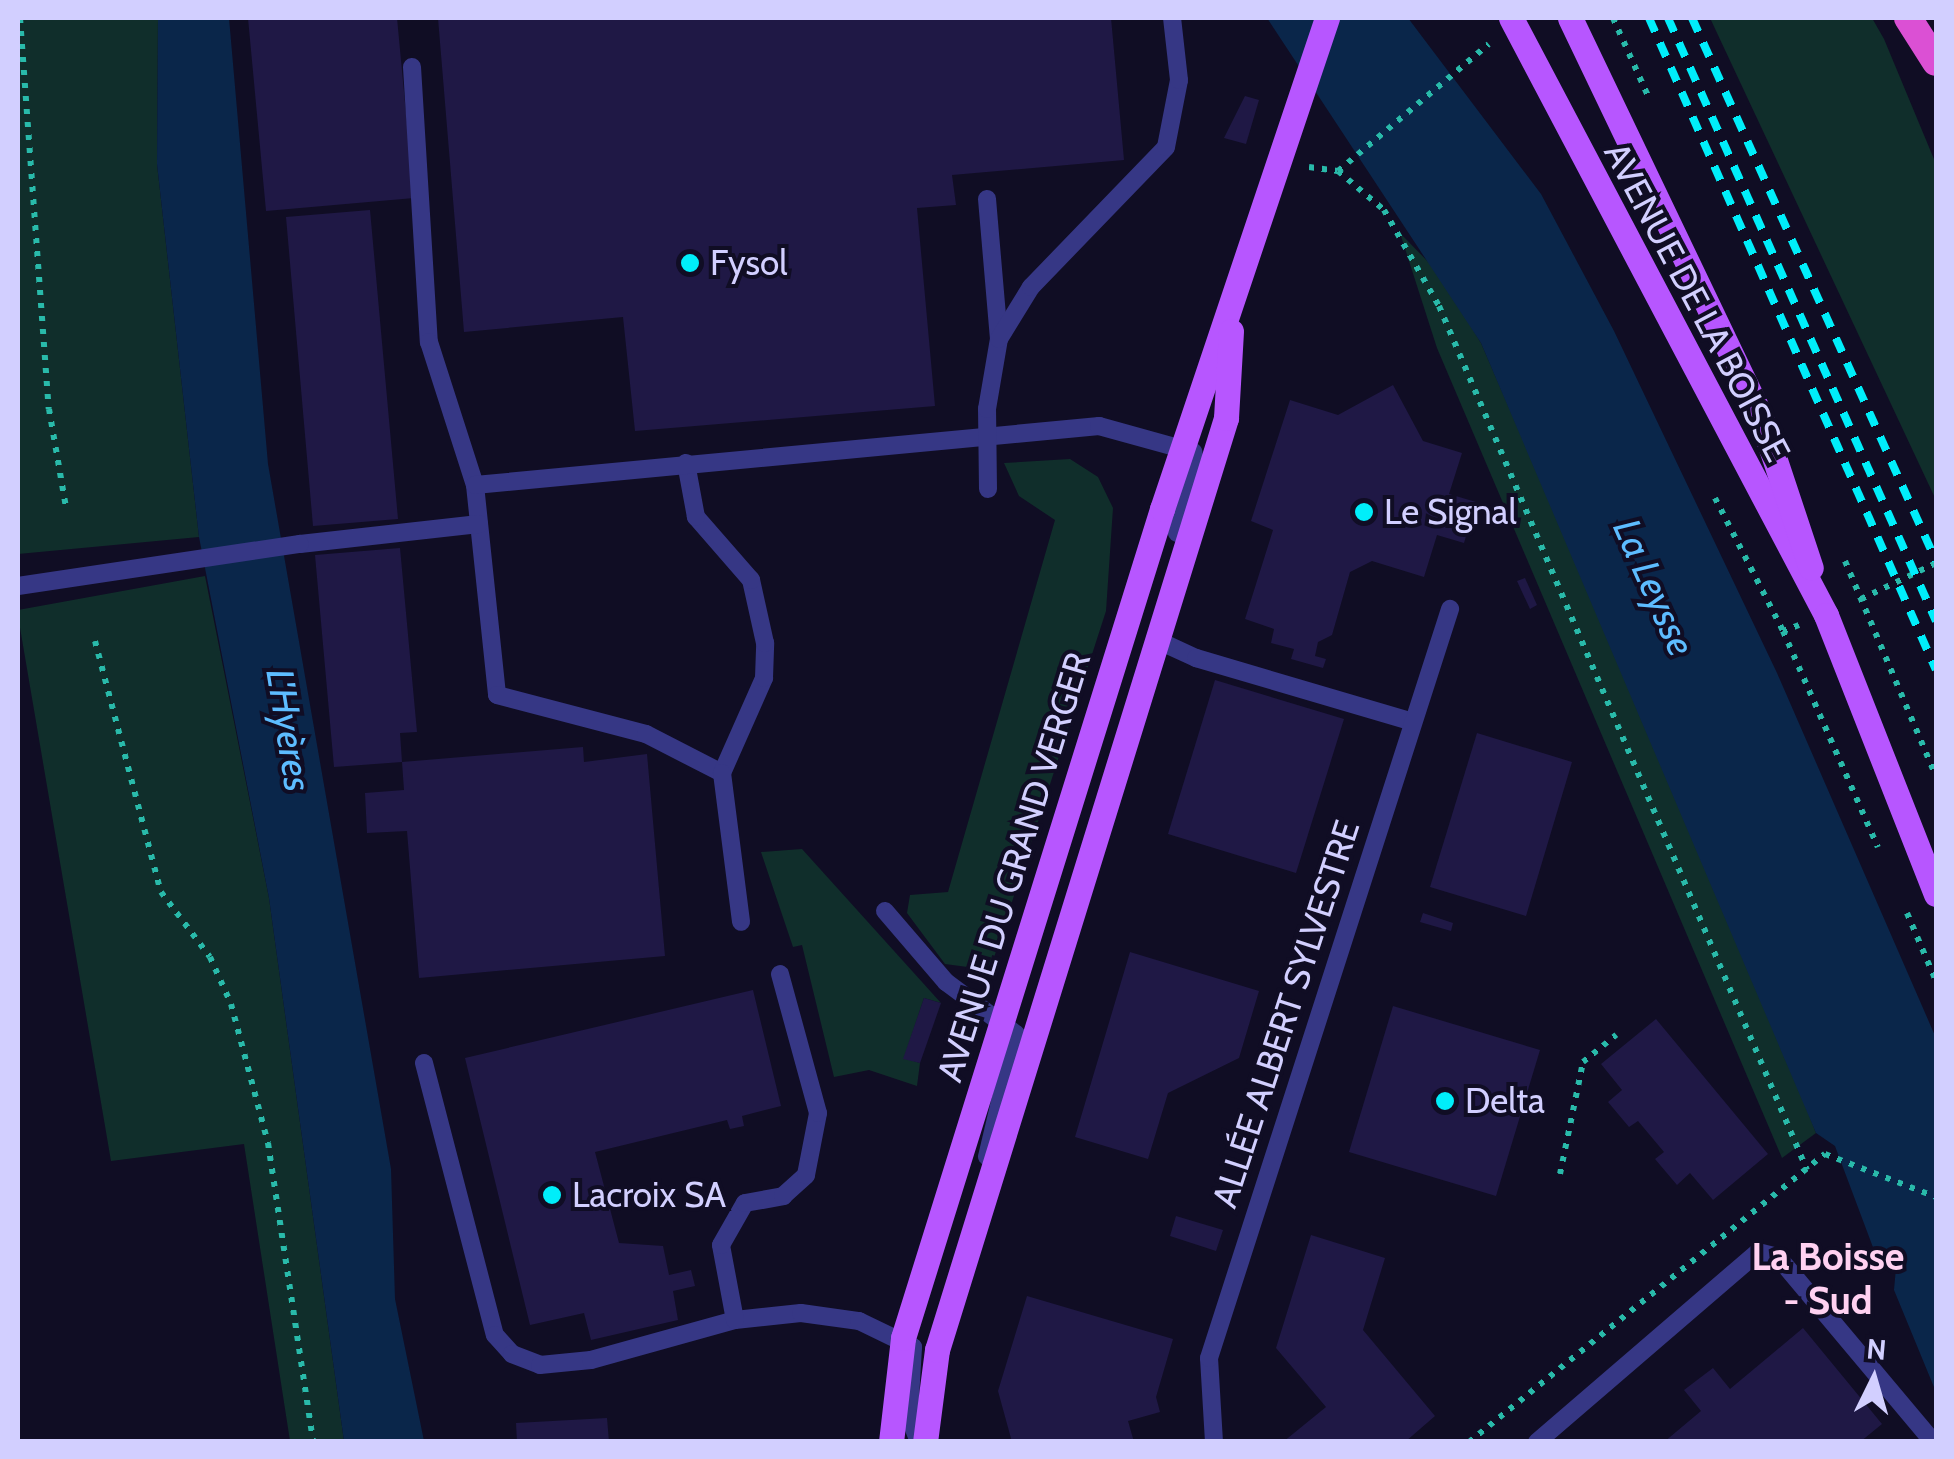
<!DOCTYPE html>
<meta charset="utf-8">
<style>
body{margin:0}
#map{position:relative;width:1954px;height:1459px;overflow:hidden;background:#100d24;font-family:Cabin,sans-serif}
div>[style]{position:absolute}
.green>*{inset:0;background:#102e2b}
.water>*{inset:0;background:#0a264a}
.building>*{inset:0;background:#1f1845}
.path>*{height:6px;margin-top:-3px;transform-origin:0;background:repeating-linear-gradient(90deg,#29baaa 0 5px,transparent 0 13px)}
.service>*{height:18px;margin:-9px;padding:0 9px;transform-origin:9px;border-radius:9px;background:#363785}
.primary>*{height:25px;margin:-12.5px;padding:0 12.5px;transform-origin:12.5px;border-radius:12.5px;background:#b756ff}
.trunk>*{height:28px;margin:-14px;padding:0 14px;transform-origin:14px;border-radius:14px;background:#db50d4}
.rail>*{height:8px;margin-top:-4px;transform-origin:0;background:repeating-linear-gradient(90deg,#00eefa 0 15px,transparent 0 27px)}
.service-bridge>*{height:18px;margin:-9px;padding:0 9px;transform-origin:9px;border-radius:9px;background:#363785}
.dots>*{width:28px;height:28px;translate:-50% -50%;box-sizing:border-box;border:5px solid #100d24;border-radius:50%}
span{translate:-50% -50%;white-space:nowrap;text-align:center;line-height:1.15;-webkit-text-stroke:8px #100d24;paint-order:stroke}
.poi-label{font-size:35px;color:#d2cfff}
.left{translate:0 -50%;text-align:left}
.street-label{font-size:35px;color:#d2cfff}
.water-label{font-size:38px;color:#5dbcff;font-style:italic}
.neighbourhood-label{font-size:38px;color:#ffd1f1;font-weight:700}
.frame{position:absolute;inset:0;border:20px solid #d2cfff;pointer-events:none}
.north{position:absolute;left:1824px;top:1329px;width:100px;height:100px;-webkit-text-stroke:8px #100d24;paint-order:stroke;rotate:5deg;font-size:28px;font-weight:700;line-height:40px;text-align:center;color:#d2cfff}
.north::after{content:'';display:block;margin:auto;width:35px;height:45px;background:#d2cfff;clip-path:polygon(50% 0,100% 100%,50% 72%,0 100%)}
</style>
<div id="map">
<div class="green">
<i style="clip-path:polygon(18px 18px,158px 18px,157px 164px,199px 537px,18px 554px)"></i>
<i style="clip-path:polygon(1710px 18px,1872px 18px,1884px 39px,1936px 164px,1936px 500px)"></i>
<i style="clip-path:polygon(1400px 233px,1437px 271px,1481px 343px,1754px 973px,1816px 1133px,1782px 1158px,1437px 348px)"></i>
<i style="clip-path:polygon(1070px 459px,1098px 477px,1113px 508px,1106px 611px,990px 970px,945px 964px,907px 913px,910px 895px,948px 892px,1055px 520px,1019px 496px,1004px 463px)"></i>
<i style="clip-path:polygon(205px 576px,269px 898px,344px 1441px,290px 1441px,244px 1144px,111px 1161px,18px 616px,18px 610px)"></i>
<i style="clip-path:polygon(802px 849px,941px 1003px,924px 998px,904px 1058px,920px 1063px,917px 1086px,869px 1070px,834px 1077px,802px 945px,793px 947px,761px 852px)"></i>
</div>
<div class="water">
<i style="clip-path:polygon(158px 18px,229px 18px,268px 464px,391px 1169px,395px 1299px,424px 1441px,344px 1441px,269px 898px,199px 537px,157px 164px)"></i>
<i style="clip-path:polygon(1267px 18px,1408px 18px,1541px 194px,1614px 331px,1777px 673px,1936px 1038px,1936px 1392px,1894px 1290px,1896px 1268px,1880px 1266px,1835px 1146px,1816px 1133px,1481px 343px)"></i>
</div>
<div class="building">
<i style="clip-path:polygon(248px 18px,397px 18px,414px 198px,266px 211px)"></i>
<i style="clip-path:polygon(438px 18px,1111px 18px,1124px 160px,952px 175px,956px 205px,917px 208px,935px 406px,635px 431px,623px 317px,464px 332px)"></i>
<i style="clip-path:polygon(1245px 96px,1259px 100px,1246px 144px,1224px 138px)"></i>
<i style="clip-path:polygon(370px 210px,398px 519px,313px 526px,286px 217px)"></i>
<i style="clip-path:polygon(1393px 385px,1423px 441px,1462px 453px,1449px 494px,1476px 502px,1464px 543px,1437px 535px,1424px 577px,1372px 561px,1350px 572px,1332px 635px,1318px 642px,1315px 656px,1326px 659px,1323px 668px,1291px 659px,1294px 649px,1271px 643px,1274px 629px,1245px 619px,1273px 530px,1251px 521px,1290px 400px,1338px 415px)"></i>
<i style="clip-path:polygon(400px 548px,417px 732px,400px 733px,402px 762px,334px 767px,315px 555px)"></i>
<i style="clip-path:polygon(1525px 578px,1537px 605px,1530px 609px,1517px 581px)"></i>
<i style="clip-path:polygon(1215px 680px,1344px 719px,1296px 873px,1168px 834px)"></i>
<i style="clip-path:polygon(1477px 733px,1572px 762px,1526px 916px,1430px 887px)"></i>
<i style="clip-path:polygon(583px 747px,584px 762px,647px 754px,665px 956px,419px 978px,407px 831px,367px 833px,365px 793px,404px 790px,402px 762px)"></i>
<i style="clip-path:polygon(1423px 913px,1453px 923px,1451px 931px,1420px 922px)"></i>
<i style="clip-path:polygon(1130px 952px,1259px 991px,1239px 1058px,1168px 1093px,1148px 1159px,1075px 1137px)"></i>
<i style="clip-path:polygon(753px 990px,781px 1106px,742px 1116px,744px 1126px,730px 1129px,727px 1120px,595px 1152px,619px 1243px,663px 1246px,669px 1275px,691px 1270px,695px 1286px,673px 1291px,678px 1320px,591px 1340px,584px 1313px,530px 1325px,465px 1058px)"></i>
<i style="clip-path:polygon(924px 998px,941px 1003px,920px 1063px,903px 1059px)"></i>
<i style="clip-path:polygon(1393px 1006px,1540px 1050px,1496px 1196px,1349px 1152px)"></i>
<i style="clip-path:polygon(1656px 1019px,1768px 1154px,1713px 1200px,1690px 1173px,1677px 1185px,1655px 1159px,1664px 1152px,1638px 1121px,1629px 1127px,1608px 1102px,1622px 1090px,1601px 1064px)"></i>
<i style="clip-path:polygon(1176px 1216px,1223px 1230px,1216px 1251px,1170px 1236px)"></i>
<i style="clip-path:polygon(1311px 1235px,1385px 1258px,1363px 1330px,1435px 1416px,1405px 1442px,1283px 1442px,1326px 1407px,1276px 1348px)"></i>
<i style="clip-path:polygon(1027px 1296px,1173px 1339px,1156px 1397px,1160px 1412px,1128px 1421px,1134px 1442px,1012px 1442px,998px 1391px)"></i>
<i style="clip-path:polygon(1803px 1328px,1882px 1424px,1860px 1442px,1664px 1442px,1701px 1411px,1684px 1390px,1713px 1368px,1730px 1389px)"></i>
<i style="clip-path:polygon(607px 1418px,609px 1442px,517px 1442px,516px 1423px)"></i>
</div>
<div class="path">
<i style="left:20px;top:18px;width:392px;rotate:85.8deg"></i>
<i style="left:49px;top:409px;width:99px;rotate:80.2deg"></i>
<i style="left:1613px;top:18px;width:88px;rotate:65.8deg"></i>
<i style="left:1309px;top:167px;width:29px;rotate:8deg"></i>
<i style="left:1338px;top:171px;width:197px;rotate:-40.1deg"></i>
<i style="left:1338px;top:171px;width:60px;rotate:40.3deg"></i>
<i style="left:1384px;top:210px;width:111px;rotate:60.2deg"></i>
<i style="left:1439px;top:306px;width:939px;rotate:66.93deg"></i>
<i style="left:1715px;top:498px;width:149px;rotate:62.9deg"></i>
<i style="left:1845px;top:561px;width:233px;rotate:67.1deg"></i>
<i style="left:1861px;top:599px;width:83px;rotate:-25.6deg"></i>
<i style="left:1799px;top:625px;width:17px;rotate:159deg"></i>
<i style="left:1783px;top:631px;width:236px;rotate:66.3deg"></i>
<i style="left:95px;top:641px;width:260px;rotate:75.3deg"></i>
<i style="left:161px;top:892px;width:81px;rotate:53deg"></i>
<i style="left:210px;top:957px;width:51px;rotate:65.9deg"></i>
<i style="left:231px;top:1004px;width:144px;rotate:75.1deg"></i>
<i style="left:268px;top:1143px;width:302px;rotate:81.4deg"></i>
<i style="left:1907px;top:913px;width:74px;rotate:66.9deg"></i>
<i style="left:1560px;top:1174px;width:114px;rotate:-78.4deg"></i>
<i style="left:1583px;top:1062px;width:43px;rotate:-39.3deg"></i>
<i style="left:1469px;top:1442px;width:458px;rotate:-39deg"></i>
<i style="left:1825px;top:1154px;width:119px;rotate:21.2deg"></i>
</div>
<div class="service">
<i style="left:412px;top:67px;width:276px;rotate:86.5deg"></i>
<i style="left:429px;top:342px;width:150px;rotate:72.2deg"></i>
<i style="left:475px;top:485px;width:211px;rotate:84deg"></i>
<i style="left:497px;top:695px;width:154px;rotate:14.7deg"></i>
<i style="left:646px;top:734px;width:85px;rotate:27.2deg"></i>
<i style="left:722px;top:773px;width:104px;rotate:-66.1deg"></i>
<i style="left:764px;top:678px;width:35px;rotate:-88deg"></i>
<i style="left:765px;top:643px;width:65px;rotate:-102.5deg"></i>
<i style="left:751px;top:580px;width:84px;rotate:-131.1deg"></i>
<i style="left:696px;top:517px;width:55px;rotate:-100.5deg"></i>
<i style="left:987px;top:199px;width:140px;rotate:85.1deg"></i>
<i style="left:475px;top:485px;width:627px;rotate:-5.4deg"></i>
<i style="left:1099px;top:426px;width:98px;rotate:15.5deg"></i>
<i style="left:1193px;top:452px;width:17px;rotate:77deg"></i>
<i style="left:1197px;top:469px;width:67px;rotate:107.4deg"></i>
<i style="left:988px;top:489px;width:80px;rotate:-90.7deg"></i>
<i style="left:987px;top:409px;width:71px;rotate:-80.3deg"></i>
<i style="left:999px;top:339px;width:61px;rotate:-58.4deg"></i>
<i style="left:1031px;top:287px;width:194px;rotate:-46deg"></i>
<i style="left:1166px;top:147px;width:68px;rotate:-79deg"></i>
<i style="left:1179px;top:80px;width:62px;rotate:-96.4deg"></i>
<i style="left:300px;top:544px;width:180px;rotate:-6.4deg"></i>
<i style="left:1158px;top:631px;width:10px;rotate:84deg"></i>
<i style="left:1159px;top:641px;width:41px;rotate:24.7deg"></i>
<i style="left:1196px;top:658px;width:226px;rotate:16.4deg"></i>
<i style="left:722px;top:773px;width:150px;rotate:82.7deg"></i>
<i style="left:885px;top:911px;width:94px;rotate:49.3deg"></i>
<i style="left:946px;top:982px;width:87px;rotate:36.6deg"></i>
<i style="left:1016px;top:1034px;width:126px;rotate:103.3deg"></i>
<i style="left:424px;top:1063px;width:281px;rotate:75.4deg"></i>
<i style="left:495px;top:1335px;width:25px;rotate:48deg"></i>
<i style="left:512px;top:1354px;width:30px;rotate:21deg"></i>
<i style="left:540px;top:1365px;width:51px;rotate:-5.6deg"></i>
<i style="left:591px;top:1360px;width:149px;rotate:-15.5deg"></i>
<i style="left:735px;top:1320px;width:66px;rotate:-6.1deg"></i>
<i style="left:801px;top:1313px;width:59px;rotate:7.9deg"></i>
<i style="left:859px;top:1321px;width:60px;rotate:25.7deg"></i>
<i style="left:913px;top:1347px;width:69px;rotate:93.3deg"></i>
<i style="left:909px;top:1416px;width:28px;rotate:69deg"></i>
<i style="left:735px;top:1320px;width:76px;rotate:-100.6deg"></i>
<i style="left:721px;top:1245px;width:48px;rotate:-60.3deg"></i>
<i style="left:745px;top:1203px;width:39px;rotate:-10deg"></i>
<i style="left:783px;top:1196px;width:31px;rotate:-42deg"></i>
<i style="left:806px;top:1175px;width:63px;rotate:-79deg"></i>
<i style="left:818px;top:1113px;width:144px;rotate:-105.3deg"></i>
<i style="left:1214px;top:1442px;width:84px;rotate:-93.4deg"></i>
<i style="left:1209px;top:1358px;width:787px;rotate:-72.16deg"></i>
<i style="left:1537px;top:1442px;width:291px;rotate:-40.7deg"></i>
<i style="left:1758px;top:1252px;width:21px;rotate:14deg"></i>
<i style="left:1778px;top:1257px;width:241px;rotate:50deg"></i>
</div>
<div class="primary">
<i style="left:1511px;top:18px;width:675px;rotate:62.18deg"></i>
<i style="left:1826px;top:615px;width:300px;rotate:68.5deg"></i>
<i style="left:1570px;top:18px;width:437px;rotate:64.4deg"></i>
<i style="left:1759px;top:412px;width:164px;rotate:71.6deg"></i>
<i style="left:891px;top:1442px;width:105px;rotate:-83.4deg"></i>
<i style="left:903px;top:1338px;width:869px;rotate:-72.65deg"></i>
<i style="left:1162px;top:509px;width:518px;rotate:-71.43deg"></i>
<i style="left:925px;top:1442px;width:93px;rotate:-82.6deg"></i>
<i style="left:937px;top:1350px;width:976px;rotate:-72.77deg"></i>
<i style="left:1226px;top:418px;width:87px;rotate:-86.7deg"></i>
</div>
<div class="trunk">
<i style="left:1908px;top:18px;width:52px;rotate:57.5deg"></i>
</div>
<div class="rail">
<i style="left:1649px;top:18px;width:712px;rotate:66.24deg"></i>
<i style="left:1668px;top:18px;width:660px;rotate:66.04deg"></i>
<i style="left:1692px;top:18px;width:595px;rotate:65.8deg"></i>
</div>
<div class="service-bridge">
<i style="left:18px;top:586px;width:285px;rotate:-8.5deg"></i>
</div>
<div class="dots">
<i style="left:690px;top:263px;background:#00eefa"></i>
<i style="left:1364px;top:512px;background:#00eefa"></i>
<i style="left:1445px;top:1101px;background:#00eefa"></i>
<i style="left:552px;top:1195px;background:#00eefa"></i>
</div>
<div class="poi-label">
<span class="left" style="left:710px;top:263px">Fysol</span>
<span class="left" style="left:1384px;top:512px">Le Signal</span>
<span class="left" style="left:1465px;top:1101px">Delta</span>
<span class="left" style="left:572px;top:1195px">Lacroix SA</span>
</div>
<div class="street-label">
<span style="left:1697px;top:302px;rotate:62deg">AVENUE DE LA BOISSE</span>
<span style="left:1014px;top:867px;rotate:-73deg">AVENUE DU GRAND VERGER</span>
<span style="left:1286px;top:1014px;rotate:-72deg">ALLÉE ALBERT SYLVESTRE</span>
</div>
<div class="water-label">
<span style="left:1654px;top:587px;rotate:66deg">La Leysse</span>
<span style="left:289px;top:730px;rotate:81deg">L'Hyères</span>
</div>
<div class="neighbourhood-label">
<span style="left:1828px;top:1279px">La Boisse<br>- Sud</span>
</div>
<div class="frame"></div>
<div class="north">N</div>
</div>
